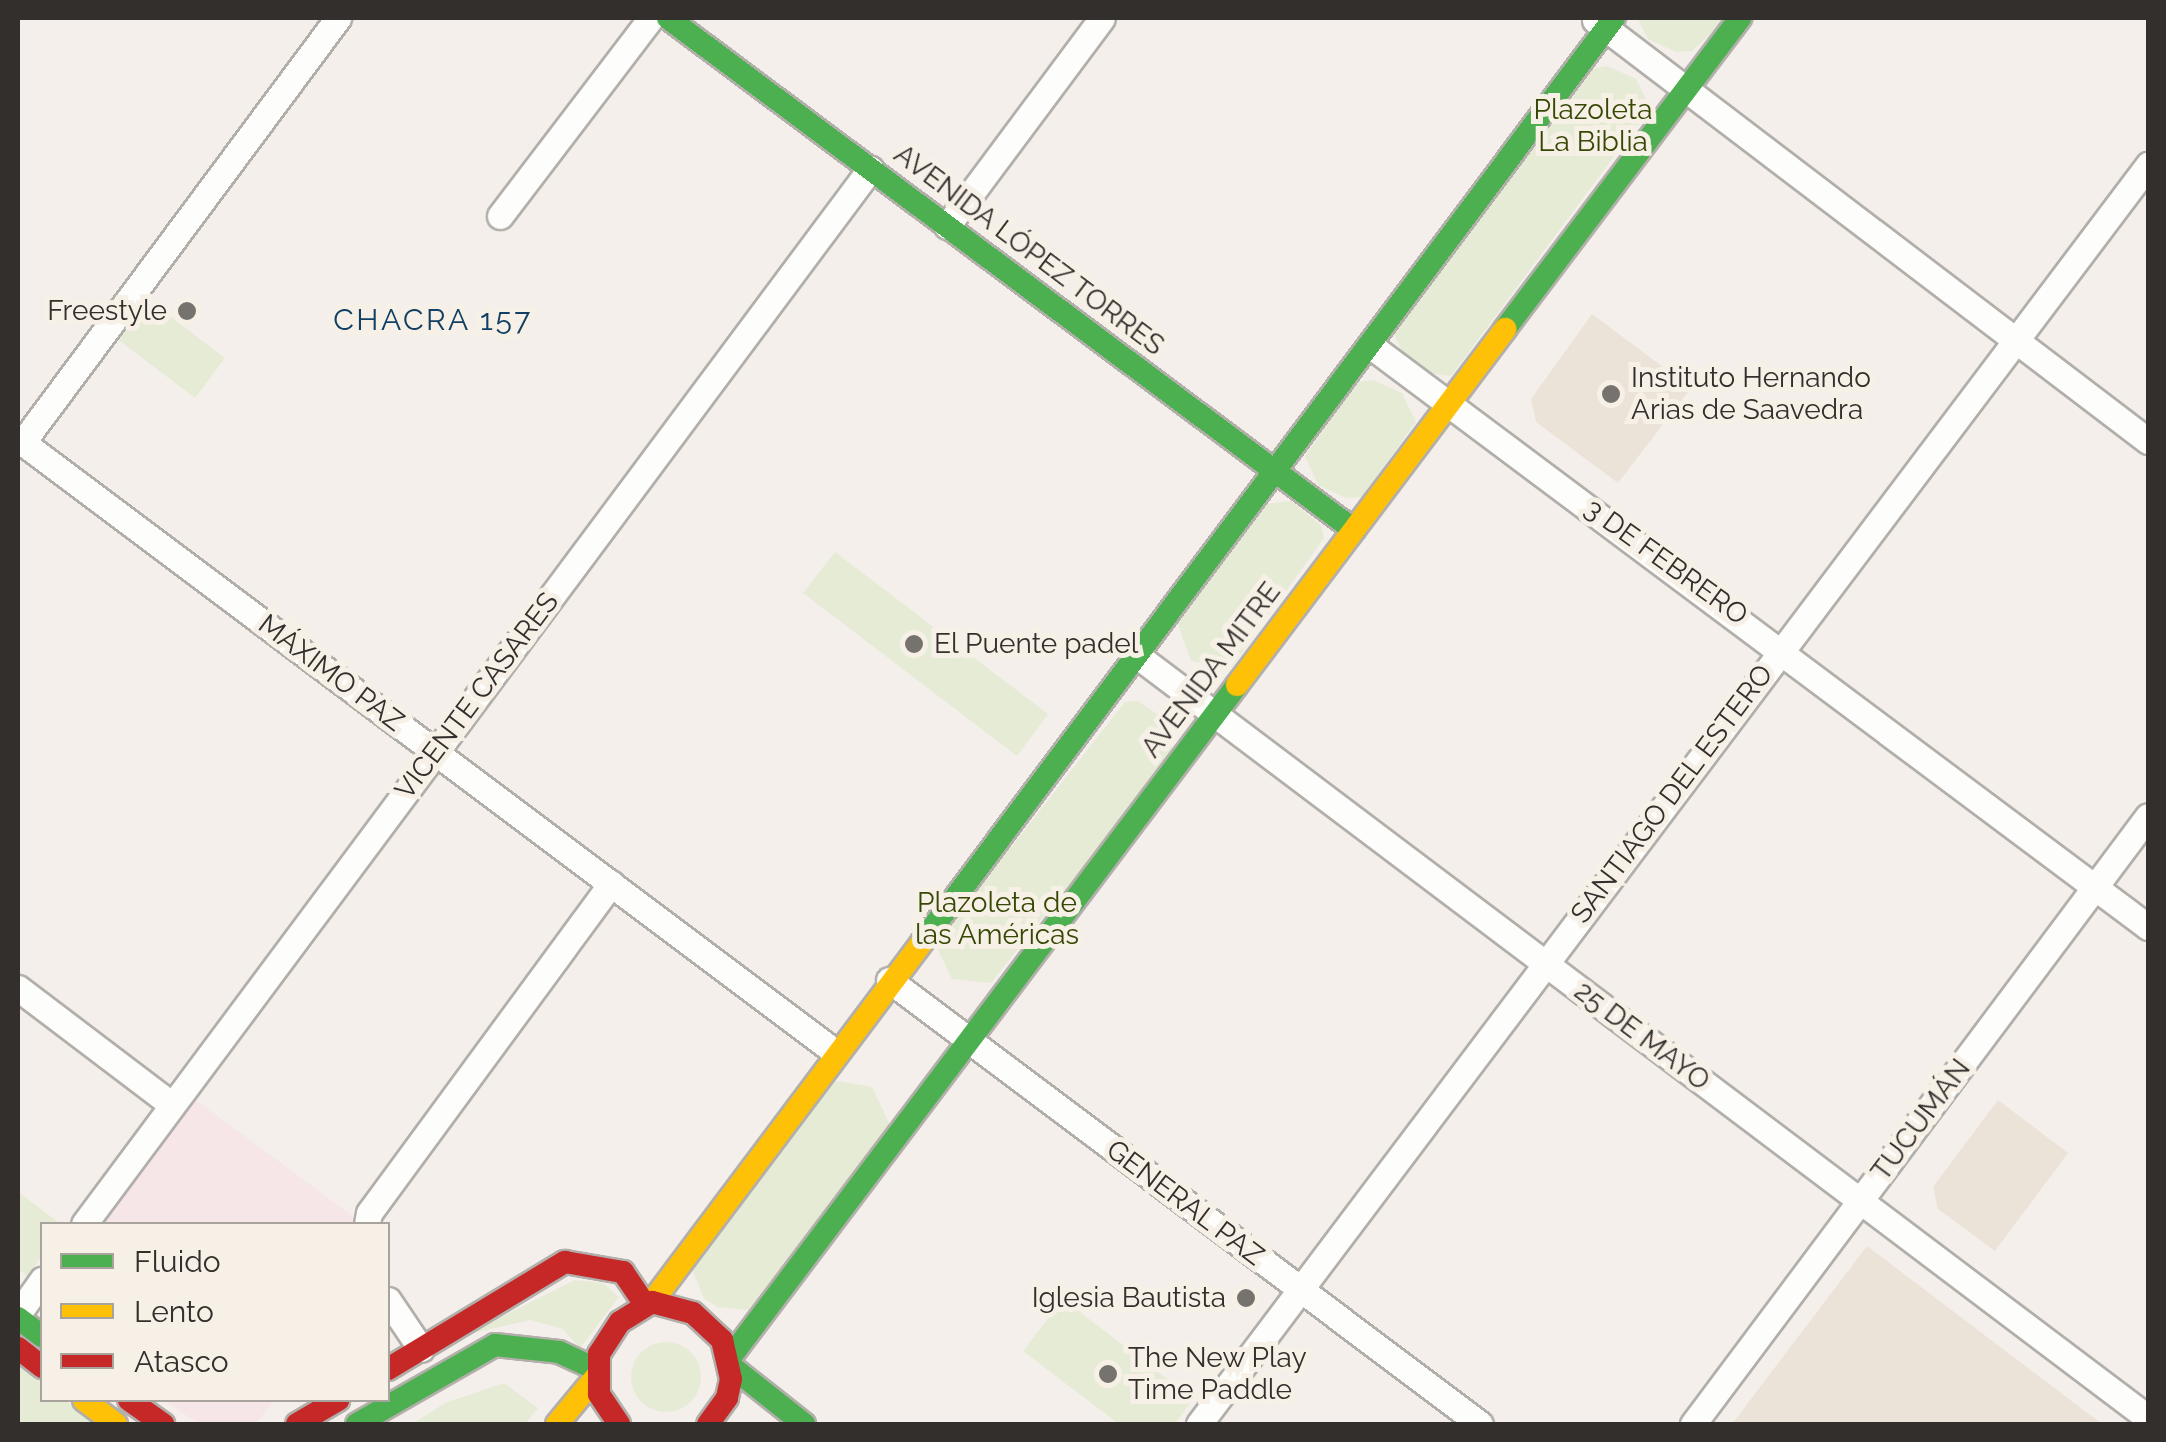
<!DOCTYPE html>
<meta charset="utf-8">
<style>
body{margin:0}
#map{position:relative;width:2166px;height:1442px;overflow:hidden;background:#f4efea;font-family:Raleway,sans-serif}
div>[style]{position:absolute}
.commercial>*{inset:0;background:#f7e6e8}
.built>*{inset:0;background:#ebe3d8}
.green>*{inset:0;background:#e6ebd6}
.round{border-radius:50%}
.roads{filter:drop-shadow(2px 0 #b2afab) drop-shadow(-2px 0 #b2afab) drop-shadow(0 2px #b2afab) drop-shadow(0 -2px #b2afab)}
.street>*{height:25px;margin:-12.5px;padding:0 12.5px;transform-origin:12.5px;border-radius:12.5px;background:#fdfdfc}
.fast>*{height:22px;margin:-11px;padding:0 11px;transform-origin:11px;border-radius:11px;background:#4caf50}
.slow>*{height:22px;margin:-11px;padding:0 11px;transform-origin:11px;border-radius:11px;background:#ffc107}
.jam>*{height:22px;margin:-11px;padding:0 11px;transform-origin:11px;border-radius:11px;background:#c62828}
.dots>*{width:28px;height:28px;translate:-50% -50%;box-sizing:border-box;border:5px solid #f7f0e7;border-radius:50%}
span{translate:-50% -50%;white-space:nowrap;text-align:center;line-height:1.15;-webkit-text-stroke:10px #f7f0e7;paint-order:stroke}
.park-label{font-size:28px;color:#364804}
.street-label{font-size:28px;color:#322f2c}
.poi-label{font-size:28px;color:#322f2c}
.right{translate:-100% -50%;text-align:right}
.left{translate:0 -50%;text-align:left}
.neighbourhood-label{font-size:30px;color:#114064;letter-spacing:2.5px}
.frame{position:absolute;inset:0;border:20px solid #322f2c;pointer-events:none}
.legend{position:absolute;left:40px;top:1222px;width:350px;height:180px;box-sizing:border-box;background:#f7f0e7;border:2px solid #a8a39c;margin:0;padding:12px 18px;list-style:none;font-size:30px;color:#322f2c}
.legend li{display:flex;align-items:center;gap:20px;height:50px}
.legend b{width:50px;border:2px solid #a8a39c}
</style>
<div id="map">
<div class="commercial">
<i style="clip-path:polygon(196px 1100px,355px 1218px,355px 1224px,103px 1224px)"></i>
<i style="clip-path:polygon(164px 1400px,274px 1400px,256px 1424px,199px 1424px)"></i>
</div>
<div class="built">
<i style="clip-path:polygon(1592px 314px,1691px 388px,1618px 483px,1536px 422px,1531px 399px)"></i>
<i style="clip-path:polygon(1998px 1100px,2068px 1153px,1995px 1251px,1938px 1209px,1933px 1187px)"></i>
<i style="clip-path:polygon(1867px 1246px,2102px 1424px,1732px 1424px)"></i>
</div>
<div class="green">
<i style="clip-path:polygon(1637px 18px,1728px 18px,1692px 51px,1676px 52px,1648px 39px)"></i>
<i style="clip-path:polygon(1607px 66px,1636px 79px,1650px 108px,1451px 376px,1420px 372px,1407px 363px,1394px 334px,1590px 69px)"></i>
<i style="clip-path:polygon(142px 295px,225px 358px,195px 398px,112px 335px)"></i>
<i style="clip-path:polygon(1373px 380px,1402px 393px,1416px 422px,1362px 497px,1346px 498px,1318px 485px,1305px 456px,1356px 382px)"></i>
<i style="clip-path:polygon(1291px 501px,1321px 525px,1324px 538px,1232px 667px,1191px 661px,1177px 622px,1266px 504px)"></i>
<i style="clip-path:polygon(835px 552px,1048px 714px,1017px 756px,803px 593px)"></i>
<i style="clip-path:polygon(1138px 701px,1170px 723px,1172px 755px,991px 983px,952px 979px,935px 944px,1125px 702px)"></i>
<i style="clip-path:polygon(831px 1080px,872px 1087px,890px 1125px,748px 1310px,717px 1307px,704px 1298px,692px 1269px)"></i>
<i style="clip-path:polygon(18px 1192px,61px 1224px,42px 1224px,42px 1256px,27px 1276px,18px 1269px)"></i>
<i style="clip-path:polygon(575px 1280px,603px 1283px,619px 1297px,580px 1348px,563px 1329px,530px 1320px,465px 1335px)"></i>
<i style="clip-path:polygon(1063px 1299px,1193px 1399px,1175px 1424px,1119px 1424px,1023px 1351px)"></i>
<i class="round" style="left:631px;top:1342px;width:70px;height:70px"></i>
<i style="clip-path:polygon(18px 1363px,42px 1382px,42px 1400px,65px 1400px,98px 1424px,18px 1424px)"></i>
<i style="clip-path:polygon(504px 1383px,538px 1408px,525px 1424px,412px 1424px,445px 1403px)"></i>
</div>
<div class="roads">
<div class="street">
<i style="left:1595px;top:20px;width:695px;rotate:37.28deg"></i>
<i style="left:500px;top:216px;width:249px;rotate:-52.7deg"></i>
<i style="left:947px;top:226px;width:259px;rotate:-53.3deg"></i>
<i style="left:1371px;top:346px;width:970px;rotate:36.79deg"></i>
<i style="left:18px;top:439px;width:1021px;rotate:36.88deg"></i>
<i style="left:22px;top:443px;width:530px;rotate:-53.37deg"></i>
<i style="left:1135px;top:654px;width:1269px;rotate:37.02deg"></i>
<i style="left:889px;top:980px;width:739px;rotate:36.92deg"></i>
<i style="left:18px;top:988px;width:193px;rotate:37.2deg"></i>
<i style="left:84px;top:1224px;width:1316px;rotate:-53.31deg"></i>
<i style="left:367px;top:1224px;width:11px;rotate:-80deg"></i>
<i style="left:369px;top:1213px;width:409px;rotate:-53.7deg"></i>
<i style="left:388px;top:1300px;width:59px;rotate:56deg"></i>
<i style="left:18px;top:1314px;width:42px;rotate:-54.8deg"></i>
<i style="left:1199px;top:1424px;width:1577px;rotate:-52.99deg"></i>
<i style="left:1693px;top:1424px;width:759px;rotate:-53.19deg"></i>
</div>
<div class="fast">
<i style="left:668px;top:18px;width:856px;rotate:36.74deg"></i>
<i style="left:1505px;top:329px;width:390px;rotate:-52.9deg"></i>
<i style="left:922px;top:942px;width:1154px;rotate:-53.17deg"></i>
<i style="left:18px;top:1318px;width:30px;rotate:37deg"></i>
<i style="left:729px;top:1359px;width:844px;rotate:-52.99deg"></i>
<i style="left:732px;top:1367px;width:92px;rotate:38.4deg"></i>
<i style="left:357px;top:1424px;width:159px;rotate:-29.8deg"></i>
<i style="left:495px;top:1345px;width:64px;rotate:6.2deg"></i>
<i style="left:559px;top:1352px;width:40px;rotate:25deg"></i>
</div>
<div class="slow">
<i style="left:1237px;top:685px;width:446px;rotate:-53deg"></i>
<i style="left:652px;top:1302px;width:450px;rotate:-53.1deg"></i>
<i style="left:84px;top:1400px;width:40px;rotate:37deg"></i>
<i style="left:557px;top:1424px;width:61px;rotate:-50.3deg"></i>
</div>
<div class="jam">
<i style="left:18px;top:1348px;width:31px;rotate:38deg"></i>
<i style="left:388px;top:1369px;width:207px;rotate:-31.2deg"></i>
<i style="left:565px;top:1262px;width:59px;rotate:9.8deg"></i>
<i style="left:623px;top:1272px;width:40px;rotate:56deg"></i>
<i style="left:129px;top:1400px;width:42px;rotate:35.2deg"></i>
<i style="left:297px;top:1424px;width:48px;rotate:-30.3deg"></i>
<i style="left:619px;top:1424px;width:36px;rotate:-124deg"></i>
<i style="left:599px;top:1394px;width:40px;rotate:-90deg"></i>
<i style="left:599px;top:1354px;width:38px;rotate:-57deg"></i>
<i style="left:620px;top:1322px;width:38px;rotate:-32deg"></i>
<i style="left:652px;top:1302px;width:42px;rotate:15deg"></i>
<i style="left:693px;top:1313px;width:40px;rotate:43deg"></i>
<i style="left:722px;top:1340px;width:40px;rotate:77deg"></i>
<i style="left:731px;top:1379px;width:19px;rotate:102deg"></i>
<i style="left:727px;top:1398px;width:32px;rotate:126deg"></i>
</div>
</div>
<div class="dots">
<i style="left:187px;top:311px;background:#76726e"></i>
<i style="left:1611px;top:394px;background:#76726e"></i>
<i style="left:914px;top:644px;background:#76726e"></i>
<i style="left:1246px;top:1298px;background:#76726e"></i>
<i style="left:1108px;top:1374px;background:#76726e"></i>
</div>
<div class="park-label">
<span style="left:1593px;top:126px">Plazoleta<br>La Biblia</span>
<span style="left:997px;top:919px">Plazoleta de<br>las Américas</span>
</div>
<div class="street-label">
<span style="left:1029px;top:250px;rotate:37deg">AVENIDA LÓPEZ TORRES</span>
<span style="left:1666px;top:562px;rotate:36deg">3 DE FEBRERO</span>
<span style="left:1211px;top:670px;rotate:-53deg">AVENIDA MITRE</span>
<span style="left:331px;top:673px;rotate:37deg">MÁXIMO PAZ</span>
<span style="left:477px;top:696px;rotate:-53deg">VICENTE CASARES</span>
<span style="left:1672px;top:794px;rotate:-53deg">SANTIAGO DEL ESTERO</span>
<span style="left:1642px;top:1036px;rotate:37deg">25 DE MAYO</span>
<span style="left:1921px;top:1120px;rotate:-53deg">TUCUMÁN</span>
<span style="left:1185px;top:1203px;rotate:37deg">GENERAL PAZ</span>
</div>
<div class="poi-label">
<span class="right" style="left:167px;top:311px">Freestyle</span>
<span class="left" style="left:1631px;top:394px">Instituto Hernando<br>Arias de Saavedra</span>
<span class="left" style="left:934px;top:644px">El Puente padel</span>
<span class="right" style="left:1226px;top:1298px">Iglesia Bautista</span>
<span class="left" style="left:1128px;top:1374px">The New Play<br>Time Paddle</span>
</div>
<div class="neighbourhood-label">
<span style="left:433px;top:320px">CHACRA 157</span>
</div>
<div class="frame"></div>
<ul class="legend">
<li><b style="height:12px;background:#4caf50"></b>Fluido</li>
<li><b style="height:12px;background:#ffc107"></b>Lento</li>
<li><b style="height:12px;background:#c62828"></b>Atasco</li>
</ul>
</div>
